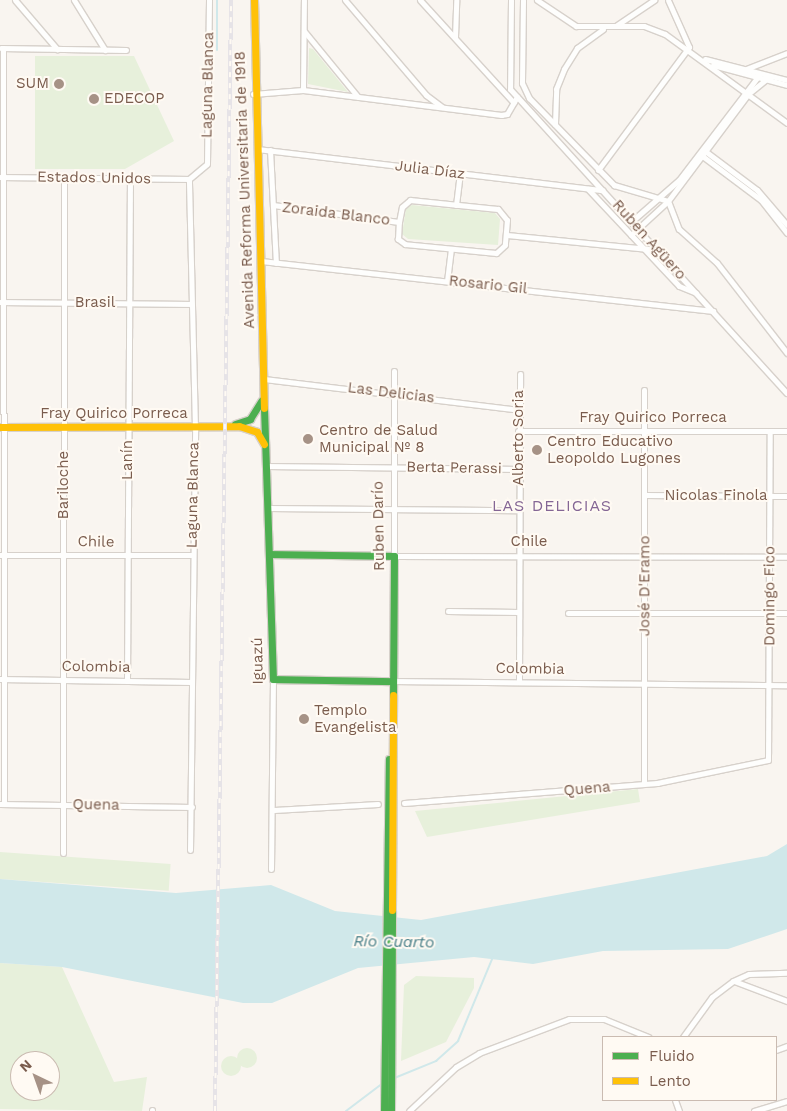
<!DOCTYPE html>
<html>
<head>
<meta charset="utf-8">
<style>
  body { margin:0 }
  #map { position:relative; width:787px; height:1111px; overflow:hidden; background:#f9f5f0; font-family:"Work Sans",sans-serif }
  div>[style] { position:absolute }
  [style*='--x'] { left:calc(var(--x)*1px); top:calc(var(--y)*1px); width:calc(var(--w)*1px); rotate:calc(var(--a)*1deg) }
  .green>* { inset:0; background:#e7f0db; transform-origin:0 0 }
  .round { border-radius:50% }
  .water>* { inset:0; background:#d0e8ea }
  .stream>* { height:2px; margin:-1px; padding:0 1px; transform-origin:1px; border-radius:1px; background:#d0e8ea }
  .roads { filter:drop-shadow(1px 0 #d7d1cb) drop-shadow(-1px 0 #d7d1cb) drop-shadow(0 1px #d7d1cb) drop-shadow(0 -1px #d7d1cb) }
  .street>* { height:5px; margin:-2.5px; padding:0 2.5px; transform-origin:2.5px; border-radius:2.5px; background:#fefefd }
  .fast>* { height:7px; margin:-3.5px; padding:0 3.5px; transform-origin:3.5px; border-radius:3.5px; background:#4caf50 }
  .slow>* { height:7px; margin:-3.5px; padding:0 3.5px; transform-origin:3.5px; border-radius:3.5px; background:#ffc107 }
  .rail>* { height:4px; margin-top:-2px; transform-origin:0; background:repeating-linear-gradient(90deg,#fffaf3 0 5.5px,#e6e3e7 0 11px); box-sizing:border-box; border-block:1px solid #e6e3e7 }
  .dots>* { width:14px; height:14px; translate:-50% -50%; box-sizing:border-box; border:2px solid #fffaf3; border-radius:50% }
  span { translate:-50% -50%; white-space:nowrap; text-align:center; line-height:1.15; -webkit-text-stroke:4px #fffaf3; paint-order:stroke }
  .poi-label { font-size:15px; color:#7a5c4d }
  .right { translate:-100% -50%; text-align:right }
  .left { translate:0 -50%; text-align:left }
  .street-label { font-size:15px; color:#7a5c4d }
  .neighbourhood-label { font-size:16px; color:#846695; letter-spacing:1px }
  .water-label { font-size:16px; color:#437c86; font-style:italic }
  .legend { position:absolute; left:602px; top:1036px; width:175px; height:65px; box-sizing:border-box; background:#fffaf3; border:1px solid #cabbb1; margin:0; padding:6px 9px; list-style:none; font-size:15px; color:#7a5c4d }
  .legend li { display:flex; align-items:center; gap:10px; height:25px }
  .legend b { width:25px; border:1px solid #cabbb1 }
  .north { position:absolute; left:10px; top:1051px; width:50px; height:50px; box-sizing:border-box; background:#fffaf3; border:1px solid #cabbb1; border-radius:50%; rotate:318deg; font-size:14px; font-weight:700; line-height:20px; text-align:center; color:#7a5c4d }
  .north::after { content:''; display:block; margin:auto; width:18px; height:22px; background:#a69286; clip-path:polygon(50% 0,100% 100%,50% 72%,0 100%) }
</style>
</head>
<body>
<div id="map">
  <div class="green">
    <i style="clip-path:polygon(309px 48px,313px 49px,348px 92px,308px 84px)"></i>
    <i style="clip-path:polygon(35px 56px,134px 56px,174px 141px,125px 169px,35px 169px)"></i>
    <i style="clip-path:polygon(412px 205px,495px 213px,500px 219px,498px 245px,408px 239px,402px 234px,406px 208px)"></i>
    <i style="clip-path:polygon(638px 789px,640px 802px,427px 837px,415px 811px)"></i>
    <i style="left:0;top:852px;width:171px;height:27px;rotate:4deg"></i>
    <i style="clip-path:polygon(evenodd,0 963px,62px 967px,114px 1082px,147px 1077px,142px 1111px,0 1109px,0 963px,20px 1061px,50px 1061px,50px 1091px,20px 1091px,20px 1061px)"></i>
    <i style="clip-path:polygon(416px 976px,474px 978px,474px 988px,446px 1042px,401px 1061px,404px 985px)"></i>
    <i class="round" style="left:237px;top:1048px;width:20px;height:20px"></i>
    <i class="round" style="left:221px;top:1056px;width:20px;height:20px"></i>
  </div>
  <div class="water">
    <i style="clip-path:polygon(787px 844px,787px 929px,728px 949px,603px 951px,533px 964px,474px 957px,358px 968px,272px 1003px,243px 1003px,62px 967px,0 963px,0 879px,176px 893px,271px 885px,335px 911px,421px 920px,767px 856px)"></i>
  </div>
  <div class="stream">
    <i style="--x:217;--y:50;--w:50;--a:-90"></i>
    <i style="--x:392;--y:1079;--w:48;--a:-22.2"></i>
    <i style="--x:436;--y:1061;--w:30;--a:-42"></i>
    <i style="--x:458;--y:1041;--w:91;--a:-67.4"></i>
    <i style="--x:346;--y:1111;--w:46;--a:-37.1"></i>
  </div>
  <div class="roads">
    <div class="street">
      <i style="--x:15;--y:0;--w:65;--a:49.4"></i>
      <i style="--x:74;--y:0;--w:59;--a:58.2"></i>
      <i style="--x:345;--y:0;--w:125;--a:49.5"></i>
      <i style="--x:426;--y:95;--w:20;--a:37"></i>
      <i style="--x:420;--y:0;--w:139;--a:47.6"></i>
      <i style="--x:511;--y:0;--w:89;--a:90.6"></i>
      <i style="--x:510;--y:89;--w:411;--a:47.7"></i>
      <i style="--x:523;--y:0;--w:83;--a:90.7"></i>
      <i style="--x:522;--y:83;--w:17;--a:65"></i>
      <i style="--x:529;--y:98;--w:122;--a:45.7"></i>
      <i style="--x:614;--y:185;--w:56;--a:16.5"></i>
      <i style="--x:668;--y:201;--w:30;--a:69"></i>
      <i style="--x:679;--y:229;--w:51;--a:41.8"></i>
      <i style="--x:717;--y:263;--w:114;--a:52.1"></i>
      <i style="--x:537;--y:0;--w:47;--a:33.7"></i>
      <i style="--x:576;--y:26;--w:68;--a:0"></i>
      <i style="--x:644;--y:26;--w:22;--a:21"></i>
      <i style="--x:665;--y:34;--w:151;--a:36.1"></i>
      <i style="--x:617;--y:25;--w:45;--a:-34"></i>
      <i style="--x:304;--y:31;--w:85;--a:50.7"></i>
      <i style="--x:455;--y:37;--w:37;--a:-88"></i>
      <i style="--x:1;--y:48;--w:125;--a:0.9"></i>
      <i style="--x:3;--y:48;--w:756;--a:89.92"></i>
      <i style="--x:705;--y:59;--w:85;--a:14.4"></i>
      <i style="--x:713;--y:65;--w:77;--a:15.1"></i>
      <i style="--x:746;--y:69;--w:44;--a:-21.3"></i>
      <i style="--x:303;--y:90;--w:90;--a:-89.4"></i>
      <i style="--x:253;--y:94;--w:50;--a:-4.6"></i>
      <i style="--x:303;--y:90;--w:200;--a:7.2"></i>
      <i style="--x:501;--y:115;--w:6;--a:-9"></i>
      <i style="--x:507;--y:114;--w:20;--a:-60"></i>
      <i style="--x:555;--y:124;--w:35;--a:-88"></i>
      <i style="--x:556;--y:89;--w:22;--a:-68"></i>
      <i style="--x:564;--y:69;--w:25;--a:-58"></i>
      <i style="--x:577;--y:48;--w:32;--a:-36"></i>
      <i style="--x:257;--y:149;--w:348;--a:6.8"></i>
      <i style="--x:270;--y:150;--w:113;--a:87"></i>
      <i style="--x:705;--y:151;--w:65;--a:36.9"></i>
      <i style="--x:757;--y:190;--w:46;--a:49.4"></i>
      <i style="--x:701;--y:155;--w:75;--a:36.9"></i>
      <i style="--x:761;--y:200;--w:42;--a:51.8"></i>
      <i style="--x:598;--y:170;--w:153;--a:-53.5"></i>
      <i style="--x:689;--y:47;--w:51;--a:-114.1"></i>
      <i style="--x:0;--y:177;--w:189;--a:0.6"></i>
      <i style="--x:588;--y:189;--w:133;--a:46.8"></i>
      <i style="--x:679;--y:286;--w:18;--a:22"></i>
      <i style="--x:410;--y:200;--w:88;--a:5.8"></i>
      <i style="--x:498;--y:209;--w:14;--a:51"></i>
      <i style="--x:507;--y:220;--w:25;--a:95"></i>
      <i style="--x:505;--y:245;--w:12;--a:138"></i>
      <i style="--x:496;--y:253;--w:91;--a:-174.4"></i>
      <i style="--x:405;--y:244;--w:9;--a:-144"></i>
      <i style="--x:398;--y:239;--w:17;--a:-87"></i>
      <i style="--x:399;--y:222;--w:15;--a:-79"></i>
      <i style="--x:402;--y:207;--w:11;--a:-41"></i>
      <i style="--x:273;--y:205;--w:127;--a:7.7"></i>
      <i style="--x:456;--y:205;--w:31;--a:-83"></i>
      <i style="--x:632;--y:221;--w:62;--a:-41.1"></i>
      <i style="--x:679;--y:180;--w:133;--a:-52.6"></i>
      <i style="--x:507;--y:235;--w:152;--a:5.7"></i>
      <i style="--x:631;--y:235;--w:50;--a:-42.6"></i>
      <i style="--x:668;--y:201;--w:134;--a:-53.2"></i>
      <i style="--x:748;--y:94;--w:28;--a:-39"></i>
      <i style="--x:261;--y:261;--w:455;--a:6.3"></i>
      <i style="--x:447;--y:281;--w:31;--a:-83"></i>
      <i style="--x:0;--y:302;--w:191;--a:0.6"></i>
      <i style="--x:394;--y:371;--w:185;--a:90"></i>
      <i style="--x:394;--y:556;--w:393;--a:0.1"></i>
      <i style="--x:264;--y:379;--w:257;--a:6.9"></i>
      <i style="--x:518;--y:431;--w:269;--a:0"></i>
      <i style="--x:269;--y:466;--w:250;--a:0.7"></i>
      <i style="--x:645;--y:495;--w:142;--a:0.4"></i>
      <i style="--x:269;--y:508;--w:250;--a:0.5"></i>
      <i style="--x:0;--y:555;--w:192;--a:0"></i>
      <i style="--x:448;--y:611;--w:70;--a:0.8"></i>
      <i style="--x:568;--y:613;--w:219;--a:0"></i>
      <i style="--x:0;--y:679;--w:191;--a:0.9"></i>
      <i style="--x:127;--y:681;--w:502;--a:-89.66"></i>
      <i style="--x:392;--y:681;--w:395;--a:0.6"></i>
      <i style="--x:519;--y:682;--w:308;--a:-89.8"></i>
      <i style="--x:644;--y:783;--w:393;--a:-90"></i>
      <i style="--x:404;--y:803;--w:254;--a:-4.5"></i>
      <i style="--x:657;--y:783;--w:113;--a:-11.7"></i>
      <i style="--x:768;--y:760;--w:329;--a:-89.7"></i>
      <i style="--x:0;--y:804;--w:192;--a:0.9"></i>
      <i style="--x:274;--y:810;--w:104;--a:-3.3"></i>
      <i style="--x:190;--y:850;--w:422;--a:-89.3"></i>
      <i style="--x:195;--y:428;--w:249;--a:-91.4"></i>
      <i style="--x:189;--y:179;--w:23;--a:-40"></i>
      <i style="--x:207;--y:164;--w:164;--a:-89.3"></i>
      <i style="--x:63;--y:853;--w:677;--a:-89.92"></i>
      <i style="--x:271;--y:869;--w:190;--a:-89.4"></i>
      <i style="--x:734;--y:981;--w:57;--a:20.7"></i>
      <i style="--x:683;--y:1037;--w:49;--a:-54.1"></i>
      <i style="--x:712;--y:997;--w:26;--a:-37"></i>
      <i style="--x:733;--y:981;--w:17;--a:-24"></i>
      <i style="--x:749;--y:974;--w:38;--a:-2"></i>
      <i style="--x:776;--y:1050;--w:12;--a:-20"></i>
      <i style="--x:675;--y:1100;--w:12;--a:70"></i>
      <i style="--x:152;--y:1110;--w:1;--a:90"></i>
      <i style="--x:409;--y:1111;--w:64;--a:-43.1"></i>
      <i style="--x:456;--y:1067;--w:27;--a:-31"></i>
      <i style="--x:479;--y:1053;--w:96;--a:-20.7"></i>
      <i style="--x:569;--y:1019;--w:35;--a:0"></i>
      <i style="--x:604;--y:1019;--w:48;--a:22.2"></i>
      <i style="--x:754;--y:1111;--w:34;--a:-17"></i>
    </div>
    <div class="fast">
      <i style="--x:264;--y:408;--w:271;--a:88.1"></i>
      <i style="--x:273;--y:679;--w:119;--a:1"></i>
      <i style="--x:235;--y:424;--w:16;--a:-18"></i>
      <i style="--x:250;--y:419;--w:22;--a:-58"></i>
      <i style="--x:270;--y:554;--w:124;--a:0.9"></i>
      <i style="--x:394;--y:556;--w:139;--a:90.4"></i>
      <i style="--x:384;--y:1111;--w:352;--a:-89.2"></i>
      <i style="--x:391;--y:1111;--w:201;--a:-89.7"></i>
    </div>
    <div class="slow">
      <i style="--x:254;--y:0;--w:408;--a:88.6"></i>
      <i style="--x:0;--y:427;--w:239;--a:-0.2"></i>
      <i style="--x:239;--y:426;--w:19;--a:18"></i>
      <i style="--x:257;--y:432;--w:14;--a:60"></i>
      <i style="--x:392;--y:910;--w:215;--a:-89.7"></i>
    </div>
  </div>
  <div class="rail">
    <i style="--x:215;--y:1111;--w:1111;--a:-89.17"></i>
  </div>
  <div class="dots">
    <i style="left:59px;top:84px;background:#a69286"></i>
    <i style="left:94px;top:99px;background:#a69286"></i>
    <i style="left:308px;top:439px;background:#a69286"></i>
    <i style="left:537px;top:450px;background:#a69286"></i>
    <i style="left:304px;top:719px;background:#a69286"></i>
  </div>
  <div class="poi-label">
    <span class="right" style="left:49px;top:84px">SUM</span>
    <span class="left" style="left:104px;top:99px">EDECOP</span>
    <span class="left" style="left:319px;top:439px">Centro de Salud<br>Municipal Nº 8</span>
    <span class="left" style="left:547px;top:450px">Centro Educativo<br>Leopoldo Lugones</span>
    <span class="left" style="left:314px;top:719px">Templo<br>Evangelista</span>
  </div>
  <div class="street-label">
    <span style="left:208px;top:85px;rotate:-89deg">Laguna Blanca</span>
    <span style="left:430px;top:170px;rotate:7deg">Julia Díaz</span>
    <span style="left:94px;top:178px;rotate:1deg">Estados Unidos</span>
    <span style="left:245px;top:190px;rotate:-92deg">Avenida Reforma Universitaria de 1918</span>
    <span style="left:336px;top:214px;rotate:7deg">Zoraida Blanco</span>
    <span style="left:649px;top:240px;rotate:48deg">Ruben Agüero</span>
    <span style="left:488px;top:285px;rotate:6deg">Rosario Gil</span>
    <span style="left:95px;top:303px">Brasil</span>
    <span style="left:391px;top:393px;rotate:7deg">Las Delicias</span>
    <span style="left:114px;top:414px">Fray Quirico Porreca</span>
    <span style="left:653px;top:418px">Fray Quirico Porreca</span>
    <span style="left:519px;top:438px;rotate:-90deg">Alberto Soria</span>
    <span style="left:128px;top:460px;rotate:-90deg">Lanín</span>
    <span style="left:454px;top:468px;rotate:1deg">Berta Perassi</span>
    <span style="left:64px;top:485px;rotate:-90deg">Bariloche</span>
    <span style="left:193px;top:495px;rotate:-89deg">Laguna Blanca</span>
    <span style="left:716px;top:496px">Nicolas Finola</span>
    <span style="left:379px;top:526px;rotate:-91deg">Ruben Darío</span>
    <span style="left:96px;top:542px;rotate:1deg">Chile</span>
    <span style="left:529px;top:542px">Chile</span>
    <span style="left:645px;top:586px;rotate:-90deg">José D'Eramo</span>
    <span style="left:770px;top:596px;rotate:-90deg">Domingo Fico</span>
    <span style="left:258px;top:661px;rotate:-91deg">Iguazú</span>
    <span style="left:96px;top:667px;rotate:1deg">Colombia</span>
    <span style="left:530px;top:669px;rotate:1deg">Colombia</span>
    <span style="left:587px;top:789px;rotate:-5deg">Quena</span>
    <span style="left:96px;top:805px;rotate:1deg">Quena</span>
  </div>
  <div class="neighbourhood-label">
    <span style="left:552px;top:506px">LAS DELICIAS</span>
  </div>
  <div class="water-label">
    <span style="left:394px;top:942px;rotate:1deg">Río Cuarto</span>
  </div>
  <ul class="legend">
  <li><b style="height:6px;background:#4caf50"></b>Fluido</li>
  <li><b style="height:6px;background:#ffc107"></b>Lento</li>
  </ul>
  <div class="north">N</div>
</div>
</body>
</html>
